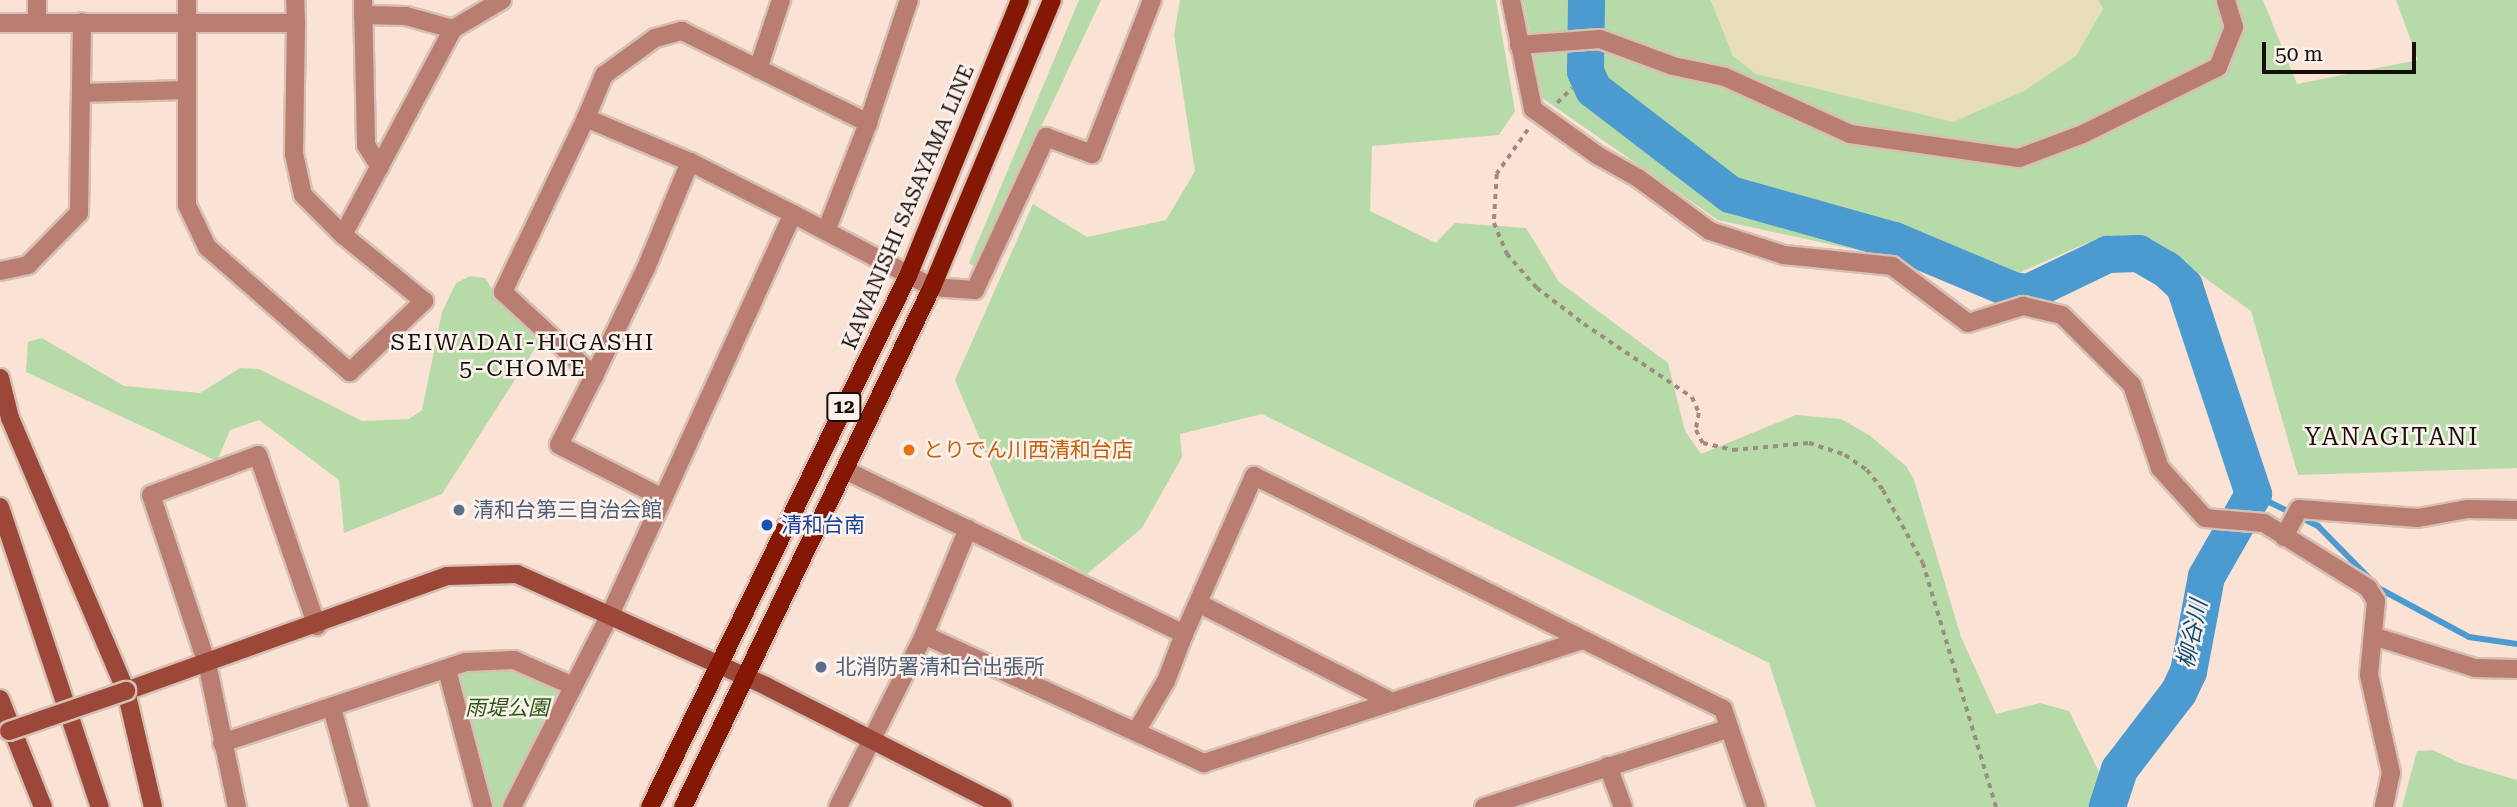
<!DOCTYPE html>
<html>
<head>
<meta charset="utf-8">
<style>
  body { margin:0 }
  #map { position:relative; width:2517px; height:807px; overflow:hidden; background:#fae2d4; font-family:"Roboto Serif","Noto Sans JP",serif }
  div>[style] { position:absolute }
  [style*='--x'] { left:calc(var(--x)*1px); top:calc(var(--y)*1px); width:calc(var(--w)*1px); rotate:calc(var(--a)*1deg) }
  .green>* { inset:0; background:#b6dba9 }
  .sand>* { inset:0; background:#e7deb9 }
  .stream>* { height:6px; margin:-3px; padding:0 3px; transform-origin:3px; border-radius:3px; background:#4b9ad0 }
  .river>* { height:37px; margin:-18.5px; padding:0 18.5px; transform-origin:18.5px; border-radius:18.5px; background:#4b9ad0 }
  .path>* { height:3.5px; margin-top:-1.75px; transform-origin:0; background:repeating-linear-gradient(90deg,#9d8c81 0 5px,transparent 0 10px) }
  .roads { filter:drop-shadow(2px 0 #d6c0b4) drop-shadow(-2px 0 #d6c0b4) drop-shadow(0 2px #d6c0b4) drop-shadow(0 -2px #d6c0b4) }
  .street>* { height:18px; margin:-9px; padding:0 9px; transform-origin:9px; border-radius:9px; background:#b97d71 }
  .secondary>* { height:18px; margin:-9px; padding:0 9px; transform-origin:9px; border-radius:9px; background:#9c4737 }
  .primary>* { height:18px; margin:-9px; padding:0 9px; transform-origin:9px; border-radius:9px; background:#841804 }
  .bridges { filter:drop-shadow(2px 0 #d6c0b4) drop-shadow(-2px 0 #d6c0b4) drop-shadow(0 2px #d6c0b4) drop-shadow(0 -2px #d6c0b4) }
  .secondary-bridge>* { height:18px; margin:-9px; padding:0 9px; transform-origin:9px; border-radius:9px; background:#9c4737 }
  .dots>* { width:19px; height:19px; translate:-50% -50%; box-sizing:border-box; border:4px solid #fcf2ed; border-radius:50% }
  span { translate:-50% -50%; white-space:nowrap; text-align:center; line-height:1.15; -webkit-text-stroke:5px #fcf2ed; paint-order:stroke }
  .shield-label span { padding:2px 5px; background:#fcf2ed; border:2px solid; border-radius:5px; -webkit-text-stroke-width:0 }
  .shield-label { font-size:19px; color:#160e09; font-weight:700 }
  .street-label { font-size:21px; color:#160e09 }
  .food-label { font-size:21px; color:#c56008 }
  .left { translate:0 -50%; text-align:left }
  .service-label { font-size:21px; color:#4e5e75 }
  .transit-label { font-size:21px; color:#164399 }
  .park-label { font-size:21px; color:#275810; font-style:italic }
  .neighbourhood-label { font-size:23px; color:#160e09; letter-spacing:2px }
  .water-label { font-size:23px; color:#104d72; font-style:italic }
  .quarter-label { font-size:24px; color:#160e09; letter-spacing:2px }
  .scale { position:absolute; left:2262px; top:42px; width:154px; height:32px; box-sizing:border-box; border:4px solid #160e09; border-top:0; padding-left:9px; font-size:21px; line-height:24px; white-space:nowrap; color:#160e09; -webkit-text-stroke:5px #fcf2ed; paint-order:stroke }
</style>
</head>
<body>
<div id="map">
  <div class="green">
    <i style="clip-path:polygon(1079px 0,1101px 0,975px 267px,969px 263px)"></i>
    <i style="clip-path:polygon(1180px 0,1496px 0,1515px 111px,1499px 135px,1372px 146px,1370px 211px,1436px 243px,1455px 223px,1526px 228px,1559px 282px,1668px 363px,1685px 431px,1701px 454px,1796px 415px,1841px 419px,1869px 435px,1906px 466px,1914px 480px,1961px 637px,1996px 714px,2040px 703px,2069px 711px,2100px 774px,2103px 794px,2098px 807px,1816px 807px,1769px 663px,1262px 414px,1180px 434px,1182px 457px,1142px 528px,1087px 574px,1022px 539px,955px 380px,1033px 204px,1087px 237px,1166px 220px,1195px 171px,1174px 35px)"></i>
    <i style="clip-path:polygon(1523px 0,1711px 0,1733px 56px,2103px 9px,2098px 0,2263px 0,2297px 84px,2418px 60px,2396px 0,2517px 0,2517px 468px,2298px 475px,2251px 311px,2162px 247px,2087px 243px,1982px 289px,1866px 252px,1718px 220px,1542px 98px)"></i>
    <i style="clip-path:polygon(470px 276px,485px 278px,505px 308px,539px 342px,442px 494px,344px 533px,339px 480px,259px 420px,230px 430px,217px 461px,26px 372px,28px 342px,42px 338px,124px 386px,200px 393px,240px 368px,259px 369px,362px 421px,409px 419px,422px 410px,442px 312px,456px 283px)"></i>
    <i style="clip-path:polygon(514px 660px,571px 685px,512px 807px,484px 807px,447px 670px)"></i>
    <i style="clip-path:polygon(2433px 750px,2460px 763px,2517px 780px,2517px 807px,2402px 807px,2417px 751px)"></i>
  </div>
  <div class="sand">
    <i style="clip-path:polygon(1711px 0,2098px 0,2103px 9px,2076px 56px,2024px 91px,1953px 122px,1756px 74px,1733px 56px)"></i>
  </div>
  <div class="stream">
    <i style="--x:2253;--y:494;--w:72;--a:26.2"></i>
    <i style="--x:2318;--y:526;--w:88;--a:45.5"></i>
    <i style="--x:2380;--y:589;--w:101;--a:28.3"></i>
    <i style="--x:2469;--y:637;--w:49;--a:8.3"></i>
  </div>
  <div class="river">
    <i style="--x:1586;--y:0;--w:71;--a:90.8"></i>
    <i style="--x:1585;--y:71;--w:20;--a:66"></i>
    <i style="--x:1593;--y:89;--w:173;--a:37.5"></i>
    <i style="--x:1730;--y:194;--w:170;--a:15.7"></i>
    <i style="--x:1894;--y:240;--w:129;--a:22.8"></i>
    <i style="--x:2013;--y:290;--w:15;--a:8"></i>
    <i style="--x:2028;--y:292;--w:88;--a:-25.7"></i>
    <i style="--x:2107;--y:254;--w:31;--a:-2"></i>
    <i style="--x:2138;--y:253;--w:32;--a:30"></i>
    <i style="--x:2166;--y:269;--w:25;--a:43"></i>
    <i style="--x:2184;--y:286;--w:219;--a:71.6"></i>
    <i style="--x:2253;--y:494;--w:95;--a:119.8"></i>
    <i style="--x:2206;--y:576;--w:97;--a:100.7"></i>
    <i style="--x:2188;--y:671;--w:23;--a:115"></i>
    <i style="--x:2178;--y:692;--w:97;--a:127.5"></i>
    <i style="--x:2119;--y:769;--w:40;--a:108"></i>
  </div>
  <div class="path">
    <i style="--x:1557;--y:103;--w:21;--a:-45"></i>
    <i style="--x:1528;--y:130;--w:54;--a:125.2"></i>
    <i style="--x:1497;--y:174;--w:49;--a:93.5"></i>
    <i style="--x:1494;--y:223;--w:34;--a:67"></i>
    <i style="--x:1507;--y:254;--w:45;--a:48.6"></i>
    <i style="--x:1537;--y:288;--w:59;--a:37.5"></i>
    <i style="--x:1584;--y:324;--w:130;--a:34.1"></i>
    <i style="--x:1692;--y:397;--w:17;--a:66"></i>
    <i style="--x:1699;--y:413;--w:17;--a:100"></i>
    <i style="--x:1696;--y:430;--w:15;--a:62"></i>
    <i style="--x:1703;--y:443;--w:31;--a:13"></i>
    <i style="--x:1733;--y:450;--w:76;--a:-5.3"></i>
    <i style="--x:1809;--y:443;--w:38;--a:18"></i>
    <i style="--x:1845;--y:455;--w:27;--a:34"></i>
    <i style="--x:1867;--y:470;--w:26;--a:51"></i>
    <i style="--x:1883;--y:490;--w:83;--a:61.3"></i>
    <i style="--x:1923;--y:563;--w:255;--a:73.3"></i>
  </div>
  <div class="roads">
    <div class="street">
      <i style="--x:37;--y:0;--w:21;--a:90"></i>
      <i style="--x:187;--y:0;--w:205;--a:90"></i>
      <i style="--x:187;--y:205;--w:47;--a:64.5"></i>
      <i style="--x:207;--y:247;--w:190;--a:41.2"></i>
      <i style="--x:350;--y:372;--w:103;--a:-43.8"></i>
      <i style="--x:424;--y:301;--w:104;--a:-140.8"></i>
      <i style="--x:343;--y:235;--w:234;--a:-61.9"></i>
      <i style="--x:453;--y:29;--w:57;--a:-30.6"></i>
      <i style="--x:363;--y:0;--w:145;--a:88.8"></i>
      <i style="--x:366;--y:145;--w:26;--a:58"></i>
      <i style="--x:1511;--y:0;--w:111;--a:78.6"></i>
      <i style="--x:1533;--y:109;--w:79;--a:35.7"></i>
      <i style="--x:1597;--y:155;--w:47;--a:29.3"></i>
      <i style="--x:1638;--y:178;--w:89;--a:36.4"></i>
      <i style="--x:1710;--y:231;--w:78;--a:18"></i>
      <i style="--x:1784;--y:255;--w:109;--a:5.8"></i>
      <i style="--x:1892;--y:266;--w:95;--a:36.9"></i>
      <i style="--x:1968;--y:323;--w:58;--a:-17.2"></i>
      <i style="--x:2023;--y:306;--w:40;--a:13"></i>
      <i style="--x:2062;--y:315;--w:99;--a:45"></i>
      <i style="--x:2132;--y:385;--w:88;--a:71.4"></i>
      <i style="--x:2160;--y:468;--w:67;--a:48"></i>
      <i style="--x:2205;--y:518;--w:59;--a:4.8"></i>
      <i style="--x:2264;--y:523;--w:123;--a:32"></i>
      <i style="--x:2368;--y:588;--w:15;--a:58"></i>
      <i style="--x:2376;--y:601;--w:74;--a:95.4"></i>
      <i style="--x:2369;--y:675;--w:100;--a:77.3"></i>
      <i style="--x:2391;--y:773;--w:35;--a:102"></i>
      <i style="--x:363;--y:15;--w:43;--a:1.3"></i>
      <i style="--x:406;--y:16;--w:49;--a:15.5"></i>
      <i style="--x:0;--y:23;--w:296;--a:0"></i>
      <i style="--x:296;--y:23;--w:23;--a:-92"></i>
      <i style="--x:296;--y:23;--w:131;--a:90.9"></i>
      <i style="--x:294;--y:154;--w:42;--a:77.6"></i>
      <i style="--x:303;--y:195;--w:57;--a:45"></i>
      <i style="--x:1519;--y:45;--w:81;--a:-4.2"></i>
      <i style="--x:1600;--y:39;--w:78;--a:20.3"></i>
      <i style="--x:1673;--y:66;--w:53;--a:11.9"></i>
      <i style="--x:1725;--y:77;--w:137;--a:24.5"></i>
      <i style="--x:1850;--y:134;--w:171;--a:8.1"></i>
      <i style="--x:2019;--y:158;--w:68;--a:-20.6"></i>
      <i style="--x:2083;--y:134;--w:151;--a:-26.4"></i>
      <i style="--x:2218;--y:67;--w:43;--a:-68.2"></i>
      <i style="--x:2234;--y:27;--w:28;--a:-107"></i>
      <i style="--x:758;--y:69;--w:73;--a:-71.6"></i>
      <i style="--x:81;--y:93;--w:106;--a:-1.6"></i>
      <i style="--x:586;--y:118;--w:47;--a:-67.3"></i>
      <i style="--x:604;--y:75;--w:63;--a:-36"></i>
      <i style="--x:655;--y:38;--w:28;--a:-15"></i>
      <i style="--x:682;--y:31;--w:208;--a:26.3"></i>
      <i style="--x:868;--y:123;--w:130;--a:-71.6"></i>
      <i style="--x:793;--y:214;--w:157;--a:27.7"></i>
      <i style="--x:932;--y:287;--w:43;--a:4"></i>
      <i style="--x:975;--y:290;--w:169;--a:-65.1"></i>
      <i style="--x:1046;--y:137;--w:49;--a:20.3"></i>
      <i style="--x:1092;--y:154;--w:165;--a:-68.7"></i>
      <i style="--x:826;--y:231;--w:116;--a:-68.7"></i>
      <i style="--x:0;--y:271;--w:29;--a:-12"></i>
      <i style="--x:28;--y:265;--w:73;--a:-45.6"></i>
      <i style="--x:79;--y:213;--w:191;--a:-89.1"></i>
      <i style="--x:594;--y:376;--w:120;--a:-64.3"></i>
      <i style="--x:646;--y:268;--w:115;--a:-67.5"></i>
      <i style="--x:845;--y:470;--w:377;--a:25.8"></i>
      <i style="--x:1184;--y:634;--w:173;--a:-66.1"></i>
      <i style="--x:1254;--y:476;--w:524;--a:26.42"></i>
      <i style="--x:1723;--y:709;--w:103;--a:71.4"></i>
      <i style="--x:2284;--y:537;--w:32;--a:-62"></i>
      <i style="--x:2299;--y:509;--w:119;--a:4.3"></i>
      <i style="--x:2418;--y:518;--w:51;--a:-10.2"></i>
      <i style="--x:2468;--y:509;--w:49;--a:1.2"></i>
      <i style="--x:1198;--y:603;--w:218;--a:27"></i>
      <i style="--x:924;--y:635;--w:308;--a:24.6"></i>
      <i style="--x:1204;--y:763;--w:398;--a:-18"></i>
      <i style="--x:2373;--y:636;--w:107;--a:17.4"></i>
      <i style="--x:2475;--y:668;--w:42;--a:1.4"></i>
      <i style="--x:447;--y:670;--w:142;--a:75.3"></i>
      <i style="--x:332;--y:708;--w:103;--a:74.7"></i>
      <i style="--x:1137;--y:730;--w:57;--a:-59.4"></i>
      <i style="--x:1166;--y:681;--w:50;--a:-69"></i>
      <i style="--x:222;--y:743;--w:257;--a:-18.4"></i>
      <i style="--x:466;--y:662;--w:48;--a:-2.4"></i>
      <i style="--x:514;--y:660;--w:62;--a:23.7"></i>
      <i style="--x:1608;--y:766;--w:44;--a:69.9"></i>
      <i style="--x:237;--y:807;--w:146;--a:-101.8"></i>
      <i style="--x:207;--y:664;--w:178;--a:-108.3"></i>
      <i style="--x:151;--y:495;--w:114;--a:-20.5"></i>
      <i style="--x:258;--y:455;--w:181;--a:71"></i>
      <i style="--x:512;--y:807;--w:216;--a:-63"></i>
      <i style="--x:610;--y:615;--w:441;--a:-65.5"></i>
      <i style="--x:793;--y:214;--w:115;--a:-153.2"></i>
      <i style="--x:690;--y:162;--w:113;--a:-157.1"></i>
      <i style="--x:586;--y:118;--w:193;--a:115.5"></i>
      <i style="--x:503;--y:292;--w:124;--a:42.7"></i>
      <i style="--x:594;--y:376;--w:77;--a:116.9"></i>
      <i style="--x:559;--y:445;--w:117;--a:27"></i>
      <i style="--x:838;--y:807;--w:192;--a:-63.4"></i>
      <i style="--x:924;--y:635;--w:115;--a:-67.5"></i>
      <i style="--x:1484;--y:807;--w:258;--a:-17.8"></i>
    </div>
    <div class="secondary">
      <i style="--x:0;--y:378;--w:41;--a:76"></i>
      <i style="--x:10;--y:418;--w:297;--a:67"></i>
      <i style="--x:126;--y:691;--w:119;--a:76.9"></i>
      <i style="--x:0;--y:507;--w:316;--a:71.6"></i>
      <i style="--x:126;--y:691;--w:341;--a:-19.7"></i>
      <i style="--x:447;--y:576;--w:70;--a:-1.6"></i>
      <i style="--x:517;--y:574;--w:273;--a:24.2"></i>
      <i style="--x:766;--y:686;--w:266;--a:27"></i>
      <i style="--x:0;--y:699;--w:116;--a:68.3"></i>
    </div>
    <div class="primary">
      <i style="--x:650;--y:807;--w:590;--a:-64.09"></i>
      <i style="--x:908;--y:276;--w:298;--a:-67.9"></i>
      <i style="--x:683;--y:807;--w:577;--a:-64.41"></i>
      <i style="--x:932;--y:287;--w:311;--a:-67.3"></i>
    </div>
  </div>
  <div class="bridges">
    <div class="secondary-bridge">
      <i style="--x:9;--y:731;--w:124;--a:-18.9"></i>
    </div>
  </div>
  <div class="dots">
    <i style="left:909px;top:450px;background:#e8710a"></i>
    <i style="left:459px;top:510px;background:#5c6f8a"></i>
    <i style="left:767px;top:525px;background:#1a4fb4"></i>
    <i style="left:821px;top:667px;background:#5c6f8a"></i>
  </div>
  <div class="shield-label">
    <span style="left:844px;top:407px">12</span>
  </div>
  <div class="street-label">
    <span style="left:908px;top:207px;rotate:-67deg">KAWANISHI SASAYAMA LINE</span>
  </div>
  <div class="food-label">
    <span class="left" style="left:923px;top:450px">とりでん川西清和台店</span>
  </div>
  <div class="service-label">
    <span class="left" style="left:473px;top:510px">清和台第三自治会館</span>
    <span class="left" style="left:835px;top:667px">北消防署清和台出張所</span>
  </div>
  <div class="transit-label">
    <span class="left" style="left:781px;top:525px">清和台南</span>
  </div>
  <div class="park-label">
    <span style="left:507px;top:708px">雨堤公園</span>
  </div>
  <div class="neighbourhood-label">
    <span style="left:523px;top:356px">SEIWADAI-HIGASHI<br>5-CHOME</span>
  </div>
  <div class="water-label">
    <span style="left:2193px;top:634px;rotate:-78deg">柳谷川</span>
  </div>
  <div class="quarter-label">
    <span style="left:2392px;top:438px">YANAGITANI</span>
  </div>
  <div class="scale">50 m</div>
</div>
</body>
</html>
